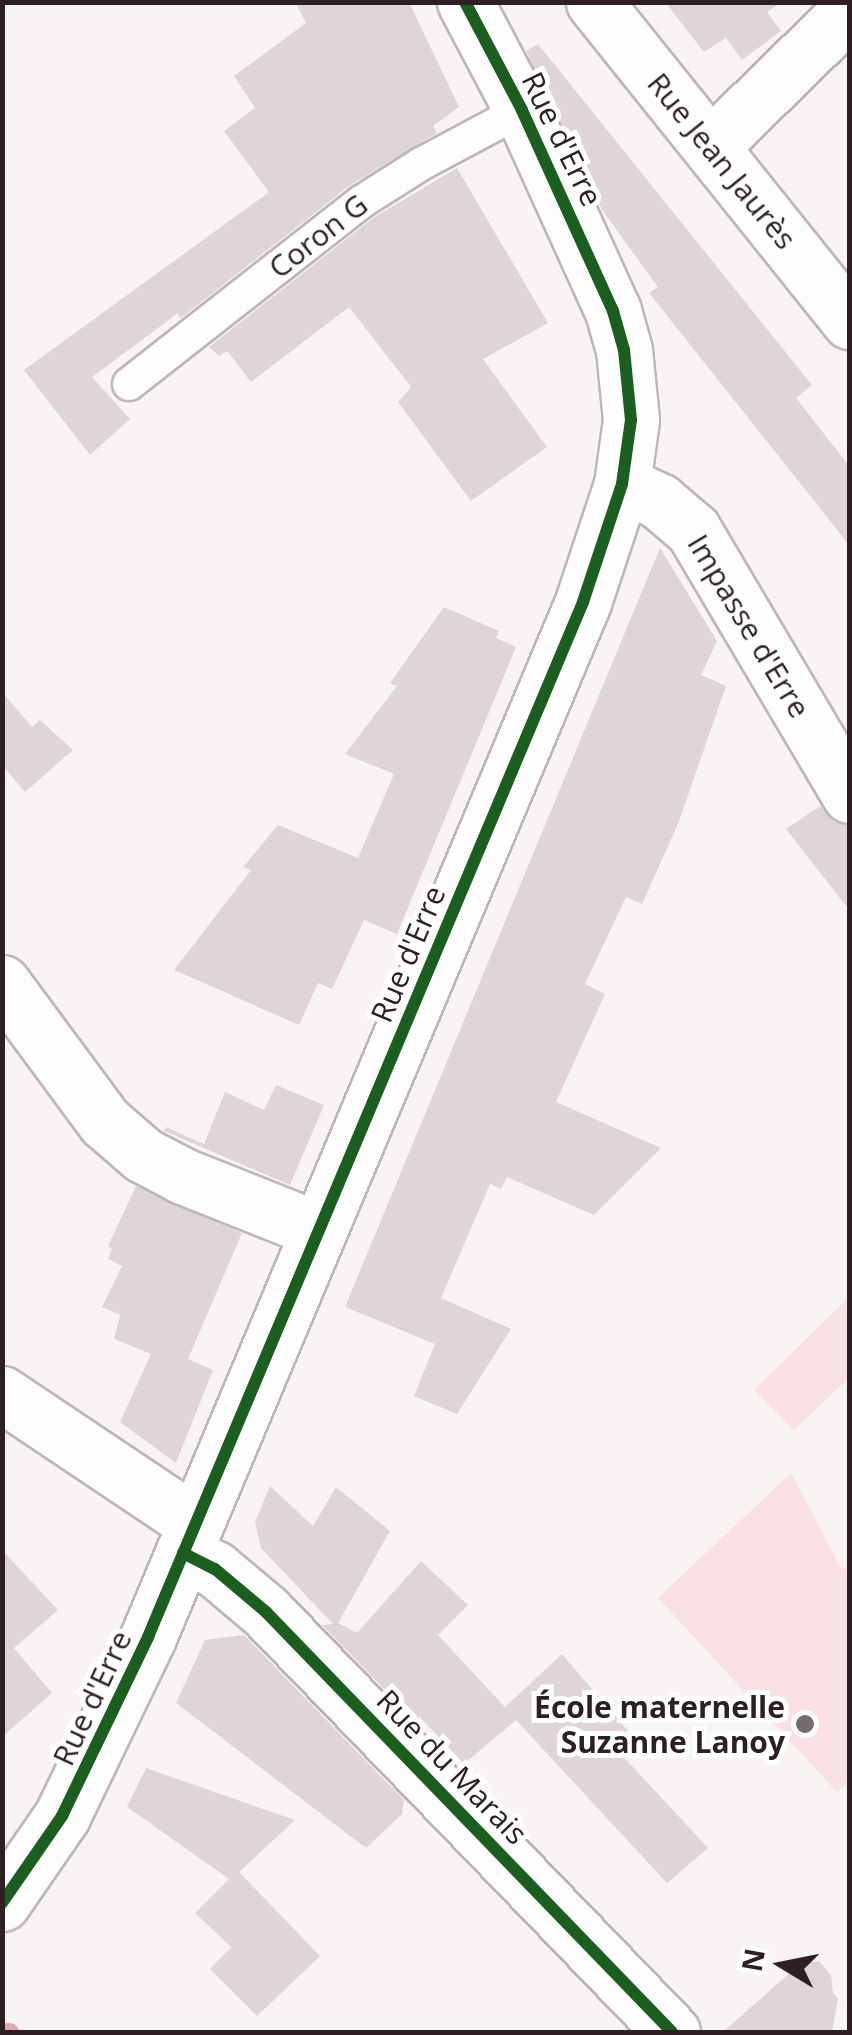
<!DOCTYPE html>
<html>
<head>
<meta charset="utf-8">
<style>
  body { margin:0 }
  #map { position:relative; width:852px; height:2035px; overflow:hidden; background:#f9f4f4; font-family:"Open Sans",sans-serif }
  div>[style] { position:absolute }
  [style*='--x'] { left:calc(var(--x)*1px); top:calc(var(--y)*1px); width:calc(var(--w)*1px); rotate:calc(var(--a)*1deg) }
  .green>* { inset:0; background:#f9e0e2 }
  .stream>* { height:18px; margin:-9px; padding:0 9px; transform-origin:9px; border-radius:9px; background:#dcaab0 }
  .building>* { inset:0; background:#dfd5d6 }
  .roads { filter:drop-shadow(2px 0 #bfb5b6) drop-shadow(-2px 0 #bfb5b6) drop-shadow(0 2px #bfb5b6) drop-shadow(0 -2px #bfb5b6) }
  .service>* { height:32px; margin:-16px; padding:0 16px; transform-origin:16px; border-radius:16px; background:#fefdfd }
  .minor>* { height:55px; margin:-27.5px; padding:0 27.5px; transform-origin:27.5px; border-radius:27.5px; background:#fefdfd }
  .tertiary>* { height:55px; margin:-27.5px; padding:0 27.5px; transform-origin:27.5px; border-radius:27.5px; background:#fefdfd }
  .primary>* { height:55px; margin:-27.5px; padding:0 27.5px; transform-origin:27.5px; border-radius:27.5px; background:#fefdfd }
  .cycleway>* { height:12px; margin:-6px; padding:0 6px; transform-origin:6px; border-radius:6px; background:#1b5e20 }
  .dots>* { width:28px; height:28px; translate:-50% -50%; box-sizing:border-box; border:5px solid #fff; border-radius:50% }
  span { translate:-50% -50%; white-space:nowrap; text-align:center; line-height:1.15; -webkit-text-stroke:10px #fff; paint-order:stroke }
  .street-label { font-size:30px; color:#2e2022 }
  .poi-label { font-size:30px; color:#2e2022; font-weight:700 }
  .right { translate:-100% -50%; text-align:right }
  .frame { position:absolute; inset:0; border:5px solid #2e2022; pointer-events:none }
  .north { position:absolute; left:732px; top:1915px; width:100px; height:100px; -webkit-text-stroke:8px #fff; paint-order:stroke; rotate:280deg; font-size:28px; font-weight:700; line-height:40px; text-align:center; color:#2e2022 }
  .north::after { content:''; display:block; margin:auto; width:35px; height:45px; background:#2e2022; clip-path:polygon(50% 0,100% 100%,50% 72%,0 100%) }
</style>
</head>
<body>
<div id="map">
  <div class="green">
    <i style="clip-path:polygon(849px 1297px,849px 1378px,794px 1430px,754px 1390px)"></i>
    <i style="clip-path:polygon(791px 1473px,841px 1568px,849px 1569px,849px 1781px,837px 1792px,658px 1598px)"></i>
  </div>
  <div class="stream">
    <i style="--x:7;--y:2032;--w:3;--a:0"></i>
  </div>
  <div class="building">
    <i style="clip-path:polygon(295px 2px,409px 2px,459px 107px,433px 126px,437px 133px,349px 186px,181px 318px,177px 314px,92px 377px,130px 419px,90px 455px,24px 370px,269px 192px,224px 131px,255px 108px,234px 76px,306px 23px)"></i>
    <i style="clip-path:polygon(665px 2px,782px 2px,767px 12px,781px 31px,742px 60px,726px 38px,704px 52px)"></i>
    <i style="clip-path:polygon(538px 44px,812px 385px,796px 398px,850px 467px,850px 546px,649px 293px,658px 287px,602px 210px,526px 51px)"></i>
    <i style="clip-path:polygon(457px 168px,548px 323px,483px 359px,547px 447px,471px 501px,398px 402px,411px 387px,349px 307px,251px 382px,227px 351px,219px 356px,209px 347px,373px 218px)"></i>
    <i style="clip-path:polygon(660px 548px,717px 641px,701px 675px,726px 686px,678px 824px,642px 904px,626px 897px,585px 984px,605px 994px,556px 1102px,661px 1148px,594px 1215px,507px 1177px,501px 1189px,490px 1184px,441px 1298px,511px 1329px,457px 1414px,414px 1396px,435px 1344px,345px 1307px)"></i>
    <i style="clip-path:polygon(444px 607px,499px 631px,496px 638px,516px 647px,397px 934px,364px 920px,332px 989px,318px 983px,299px 1025px,174px 970px,251px 870px,243px 867px,278px 825px,358px 858px,394px 774px,345px 754px,397px 686px,390px 683px)"></i>
    <i style="clip-path:polygon(2px 692px,32px 727px,40px 720px,73px 750px,25px 792px,2px 765px)"></i>
    <i style="clip-path:polygon(820px 806px,834px 822px,850px 826px,850px 911px,786px 829px)"></i>
    <i style="clip-path:polygon(276px 1085px,324px 1105px,290px 1185px,164px 1131px,166px 1127px,204px 1144px,225px 1092px,264px 1110px)"></i>
    <i style="clip-path:polygon(136px 1186px,242px 1233px,188px 1359px,213px 1370px,176px 1463px,120px 1422px,151px 1354px,114px 1339px,120px 1315px,102px 1307px,122px 1266px,108px 1259px,112px 1249px,108px 1246px)"></i>
    <i style="clip-path:polygon(270px 1486px,313px 1526px,336px 1487px,390px 1531px,338px 1623px,357px 1633px,421px 1561px,468px 1605px,438px 1635px,505px 1707px,562px 1654px,634px 1738px,619px 1752px,708px 1848px,667px 1883px,516px 1720px,464px 1764px,419px 1716px,418px 1724px,322px 1625px,333px 1624px,261px 1548px,255px 1522px)"></i>
    <i style="clip-path:polygon(2px 1550px,58px 1610px,14px 1648px,52px 1693px,2px 1737px)"></i>
    <i style="clip-path:polygon(244px 1635px,404px 1800px,402px 1814px,366px 1848px,176px 1703px,205px 1640px)"></i>
    <i style="clip-path:polygon(146px 1768px,295px 1820px,239px 1872px,320px 1956px,257px 2016px,210px 1969px,231px 1947px,195px 1913px,229px 1879px,127px 1807px)"></i>
    <i style="clip-path:polygon(819px 1961px,831px 1975px,833px 1993px,838px 1998px,832px 2032px,723px 2032px,801px 1963px)"></i>
  </div>
  <div class="roads">
    <div class="service">
      <i style="--x:129;--y:384;--w:295;--a:-38.1"></i>
      <i style="--x:361;--y:202;--w:71;--a:-32.3"></i>
      <i style="--x:421;--y:164;--w:115;--a:-28.1"></i>
    </div>
    <div class="minor">
      <i style="--x:711;--y:146;--w:194;--a:-44.4"></i>
      <i style="--x:622;--y:484;--w:41;--a:24.7"></i>
      <i style="--x:659;--y:501;--w:45;--a:40.5"></i>
      <i style="--x:693;--y:530;--w:308;--a:59.4"></i>
      <i style="--x:2;--y:983;--w:173;--a:53.5"></i>
      <i style="--x:105;--y:1122;--w:50;--a:41"></i>
      <i style="--x:143;--y:1155;--w:45;--a:27.7"></i>
      <i style="--x:183;--y:1176;--w:146;--a:21.7"></i>
      <i style="--x:2;--y:1394;--w:232;--a:33.8"></i>
      <i style="--x:183;--y:1553;--w:36;--a:27"></i>
      <i style="--x:215;--y:1569;--w:67;--a:40.1"></i>
      <i style="--x:266;--y:1612;--w:584;--a:45.97"></i>
    </div>
    <div class="tertiary">
      <i style="--x:2;--y:1903;--w:106;--a:-55.4"></i>
      <i style="--x:62;--y:1816;--w:199;--a:-64.3"></i>
      <i style="--x:148;--y:1637;--w:1123;--a:-67.2"></i>
      <i style="--x:583;--y:602;--w:124;--a:-71.7"></i>
      <i style="--x:622;--y:484;--w:65;--a:-82"></i>
      <i style="--x:631;--y:420;--w:70;--a:-95.7"></i>
      <i style="--x:624;--y:350;--w:41;--a:-105.8"></i>
      <i style="--x:613;--y:311;--w:221;--a:-114.4"></i>
      <i style="--x:522;--y:110;--w:122;--a:-117.8"></i>
    </div>
    <div class="primary">
      <i style="--x:594;--y:2;--w:409;--a:51.3"></i>
    </div>
  </div>
  <div class="cycleway">
    <i style="--x:183;--y:1553;--w:36;--a:27"></i>
    <i style="--x:215;--y:1569;--w:67;--a:40.1"></i>
    <i style="--x:266;--y:1612;--w:584;--a:45.97"></i>
    <i style="--x:2;--y:1903;--w:106;--a:-55.4"></i>
    <i style="--x:62;--y:1816;--w:199;--a:-64.3"></i>
    <i style="--x:148;--y:1637;--w:1123;--a:-67.2"></i>
    <i style="--x:583;--y:602;--w:124;--a:-71.7"></i>
    <i style="--x:622;--y:484;--w:65;--a:-82"></i>
    <i style="--x:631;--y:420;--w:70;--a:-95.7"></i>
    <i style="--x:624;--y:350;--w:41;--a:-105.8"></i>
    <i style="--x:613;--y:311;--w:221;--a:-114.4"></i>
    <i style="--x:522;--y:110;--w:122;--a:-117.8"></i>
  </div>
  <div class="dots">
    <i style="left:805px;top:1724px;background:#756a6c"></i>
  </div>
  <div class="street-label">
    <span style="left:562px;top:139px;rotate:64deg">Rue d'Erre</span>
    <span style="left:722px;top:161px;rotate:51deg">Rue Jean Jaurès</span>
    <span style="left:318px;top:236px;rotate:-38deg">Coron G</span>
    <span style="left:749px;top:626px;rotate:59deg">Impasse d'Erre</span>
    <span style="left:408px;top:954px;rotate:-67deg">Rue d'Erre</span>
    <span style="left:92px;top:1698px;rotate:-65deg">Rue d'Erre</span>
    <span style="left:452px;top:1767px;rotate:46deg">Rue du Marais</span>
  </div>
  <div class="poi-label">
    <span class="right" style="left:785px;top:1724px">École maternelle<br>Suzanne Lanoy</span>
  </div>
  <div class="frame"></div>
  <div class="north">N</div>
</div>
</body>
</html>
